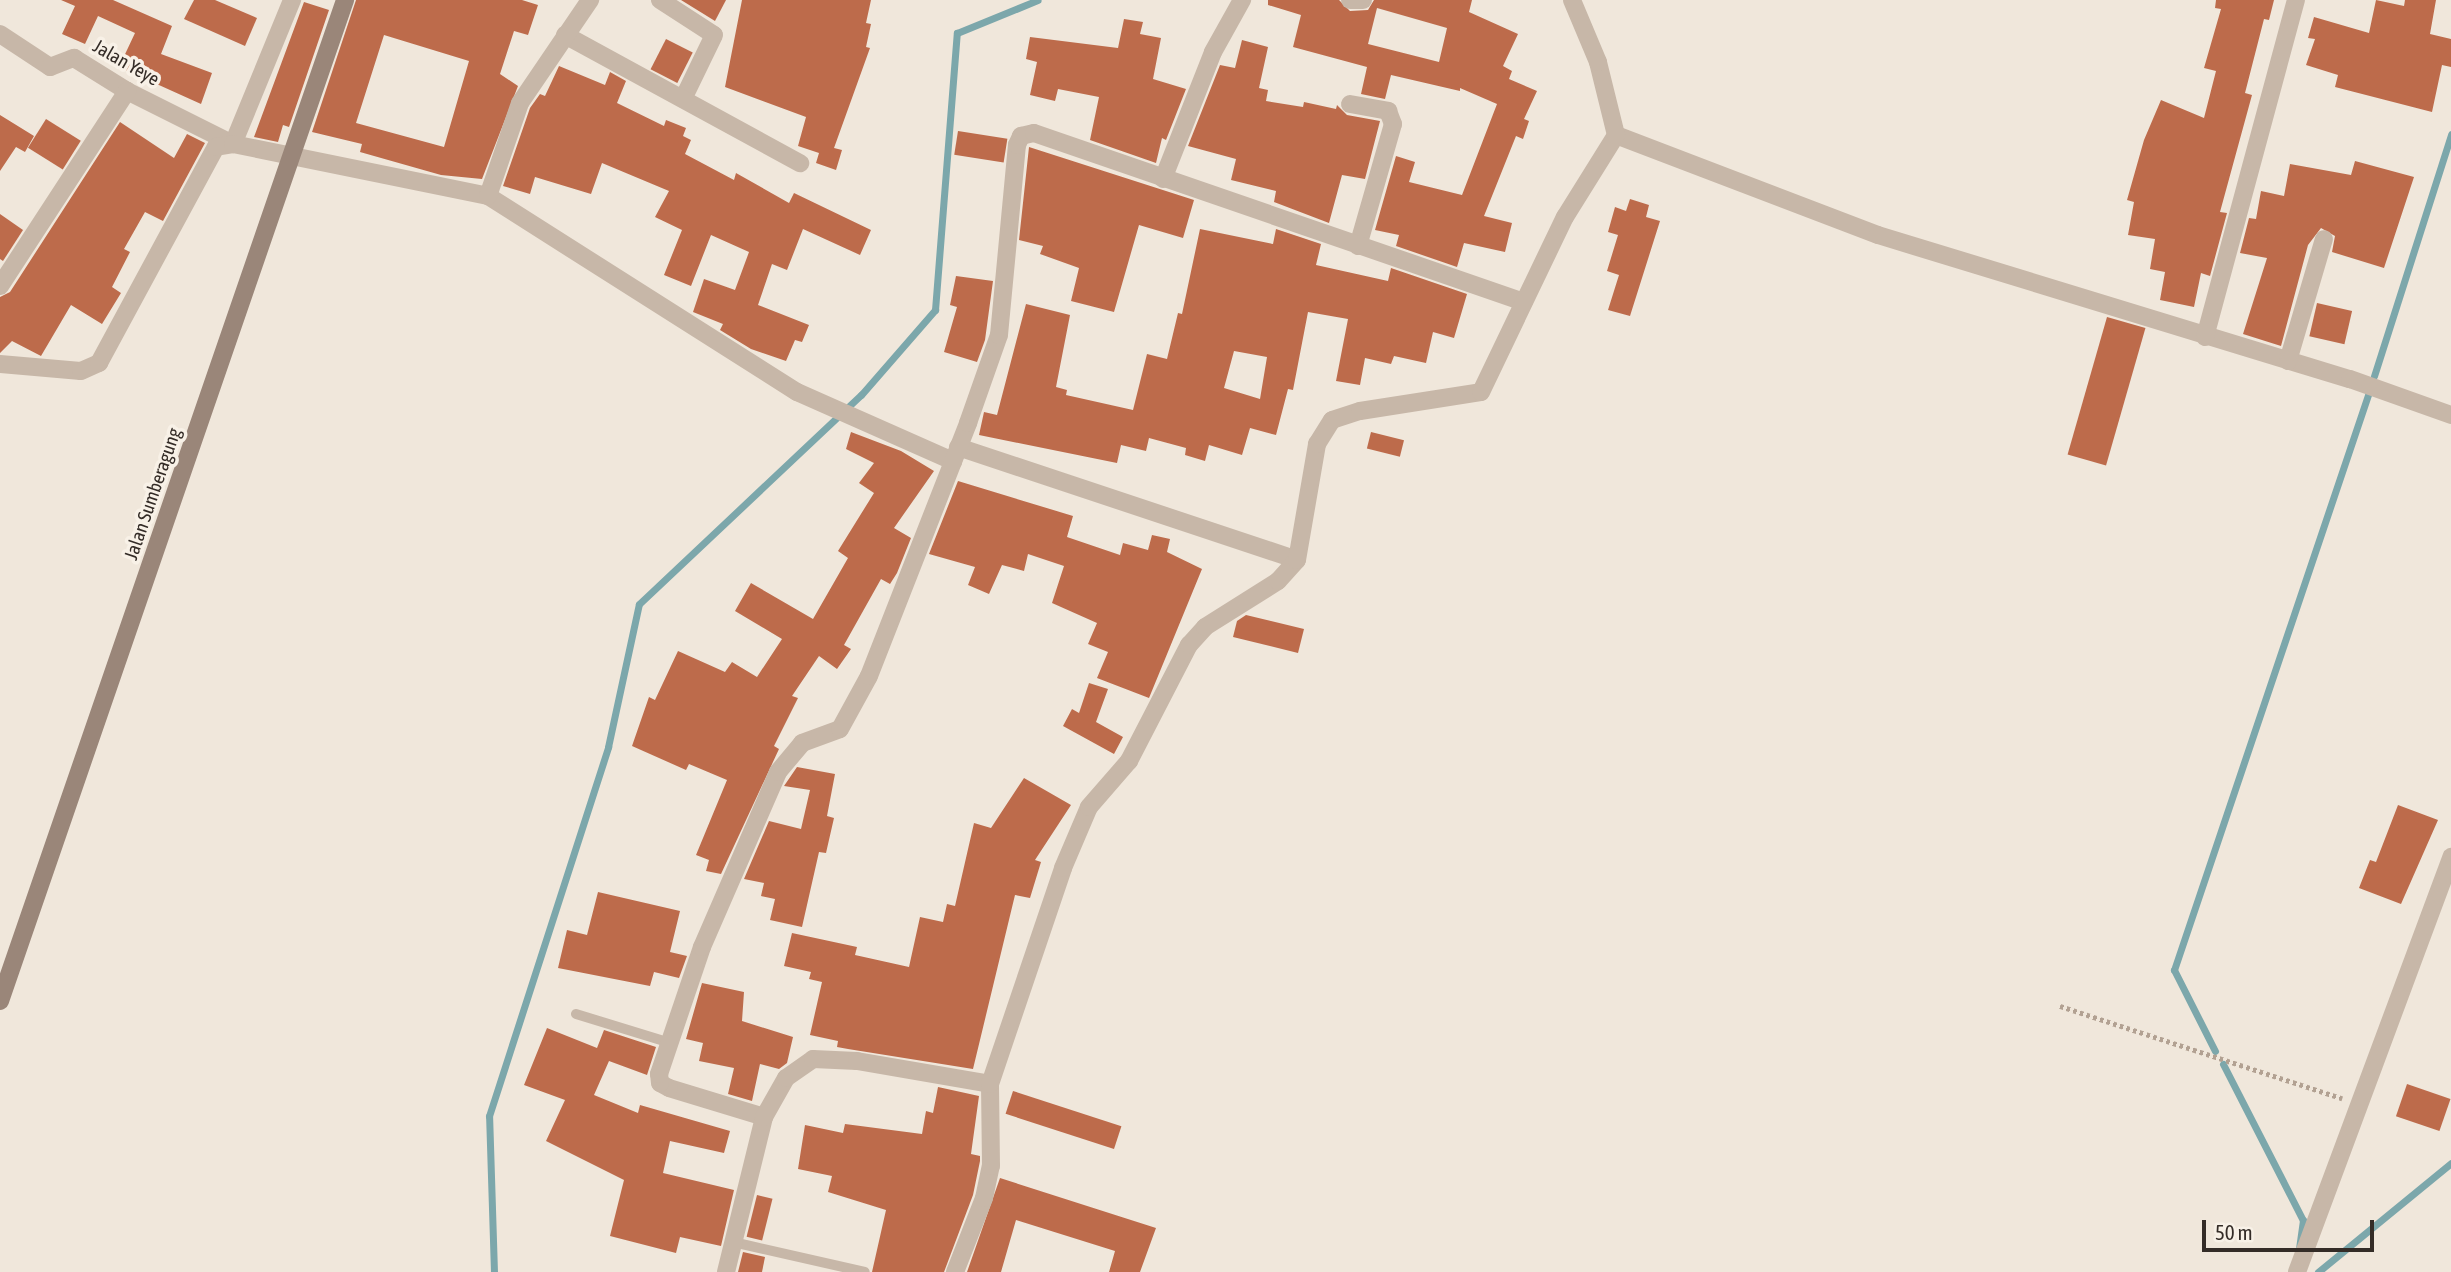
<!DOCTYPE html>
<html>
<head>
<meta charset="utf-8">
<style>
  body { margin:0 }
  #map { position:relative; width:2451px; height:1272px; overflow:hidden; background:#f0e7db; font-family:"Asap Condensed",sans-serif }
  div>[style] { position:absolute }
  [style*='--x'] { left:calc(var(--x)*1px); top:calc(var(--y)*1px); width:calc(var(--w)*1px); rotate:calc(var(--a)*1deg) }
  .stream>* { height:7px; margin:-3.5px; padding:0 3.5px; transform-origin:3.5px; border-radius:3.5px; background:#7ca7ab }
  .building>* { inset:0; background:#bd6b4b; transform-origin:0 0 }
  .path>* { height:4.5px; margin-top:-2.25px; transform-origin:0; background:repeating-linear-gradient(90deg,#b2a192 0 3.5px,transparent 0 7px) }
  .lane>* { height:10px; margin:-5px; padding:0 5px; transform-origin:5px; border-radius:5px; background:#c7b7a8 }
  .street>* { height:18px; margin:-9px; padding:0 9px; transform-origin:9px; border-radius:9px; background:#c7b7a8 }
  .secondary>* { height:18px; margin:-9px; padding:0 9px; transform-origin:9px; border-radius:9px; background:#9a8679 }
  span { translate:-50% -50%; white-space:nowrap; text-align:center; line-height:1.15; -webkit-text-stroke:7px #f8f1e7; paint-order:stroke }
  .street-label { font-size:19px; color:#342c27 }
  .scale { position:absolute; left:2202px; top:1220px; width:172px; height:32px; box-sizing:border-box; border:4px solid #342c27; border-top:0; padding-left:9px; font-size:21px; line-height:24px; white-space:nowrap; color:#342c27; -webkit-text-stroke:5px #f8f1e7; paint-order:stroke }
</style>
</head>
<body>
<div id="map">
  <div class="stream">
    <i style="--x:2374;--y:376;--w:254;--a:-72.3"></i>
    <i style="--x:2215;--y:1051;--w:91;--a:-116.8"></i>
    <i style="--x:2174;--y:970;--w:610;--a:-71.36"></i>
    <i style="--x:2223;--y:1064;--w:175;--a:62.9"></i>
    <i style="--x:2303;--y:1220;--w:27;--a:98"></i>
    <i style="--x:494;--y:1272;--w:156;--a:-91.8"></i>
    <i style="--x:489;--y:1116;--w:388;--a:-72.1"></i>
    <i style="--x:608;--y:747;--w:146;--a:-77.8"></i>
    <i style="--x:639;--y:604;--w:305;--a:-43.3"></i>
    <i style="--x:861;--y:395;--w:113;--a:-49"></i>
    <i style="--x:935;--y:310;--w:278;--a:-85.5"></i>
    <i style="--x:957;--y:33;--w:87;--a:-22.2"></i>
    <i style="--x:2318;--y:1272;--w:172;--a:-39.3"></i>
  </div>
  <div class="building">
    <i style="clip-path:polygon(61px 0,113px 0,172px 26px,161px 54px,212px 73px,201px 104px,119px 67px,135px 33px,98px 16px,85px 44px,62px 34px,75px 6px)"></i>
    <i style="clip-path:polygon(194px 0,215px 0,257px 18px,245px 46px,184px 19px)"></i>
    <i style="clip-path:polygon(evenodd,356px 0,522px 0,538px 5px,528px 35px,514px 31px,500px 74px,518px 86px,482px 179px,441px 175px,360px 152px,362px 144px,312px 132px,356px 0,384px 35px,469px 61px,444px 147px,356px 123px,384px 35px)"></i>
    <i style="clip-path:polygon(681px 0,726px 0,715px 21px)"></i>
    <i style="clip-path:polygon(742px 0,871px 0,866px 23px,871px 24px,866px 47px,870px 48px,834px 148px,842px 150px,836px 170px,816px 163px,819px 153px,798px 146px,806px 117px,725px 87px)"></i>
    <i style="clip-path:polygon(evenodd,1268px 0,1339px 0,1350px 11px,1368px 10px,1374px 0,1472px 0,1469px 12px,1518px 34px,1503px 66px,1512px 71px,1509px 79px,1537px 91px,1524px 119px,1529px 121px,1523px 139px,1516px 136px,1484px 216px,1512px 223px,1505px 252px,1464px 243px,1457px 267px,1396px 246px,1399px 235px,1375px 230px,1396px 156px,1415px 162px,1409px 182px,1462px 195px,1497px 104px,1460px 88px,1460px 91px,1391px 75px,1385px 99px,1361px 94px,1367px 67px,1293px 47px,1301px 15px,1268px 5px,1268px 0,1377px 8px,1447px 28px,1439px 62px,1368px 44px,1377px 8px)"></i>
    <i style="clip-path:polygon(2216px 0,2274px 0,2269px 20px,2264px 19px,2245px 93px,2252px 95px,2220px 212px,2227px 213px,2210px 276px,2201px 273px,2194px 307px,2160px 300px,2165px 272px,2150px 269px,2155px 239px,2128px 235px,2134px 202px,2127px 200px,2144px 140px,2161px 100px,2204px 118px,2216px 71px,2204px 68px,2221px 9px,2215px 8px)"></i>
    <i style="clip-path:polygon(2376px 0,2404px 6px,2405px 0,2436px 0,2430px 34px,2451px 39px,2451px 67px,2442px 65px,2432px 112px,2335px 87px,2338px 75px,2306px 65px,2315px 39px,2308px 38px,2314px 17px,2369px 33px)"></i>
    <i style="clip-path:polygon(304px 2px,329px 10px,289px 127px,283px 125px,278px 142px,254px 137px)"></i>
    <i style="clip-path:polygon(1124px 19px,1143px 22px,1140px 34px,1161px 38px,1153px 79px,1186px 89px,1166px 140px,1162px 138px,1156px 163px,1090px 140px,1099px 97px,1058px 89px,1055px 101px,1030px 95px,1037px 62px,1026px 59px,1030px 37px,1118px 48px)"></i>
    <i style="left:666px;top:39px;width:30px;height:34px;rotate:27deg"></i>
    <i style="clip-path:polygon(1242px 40px,1268px 47px,1259px 88px,1268px 90px,1266px 101px,1303px 107px,1304px 102px,1336px 109px,1337px 105px,1347px 115px,1380px 121px,1365px 179px,1342px 175px,1329px 223px,1274px 202px,1276px 191px,1231px 180px,1236px 159px,1188px 146px,1220px 65px,1235px 68px)"></i>
    <i style="clip-path:polygon(559px 66px,605px 85px,610px 72px,626px 81px,617px 103px,664px 126px,666px 120px,686px 128px,683px 136px,691px 140px,685px 154px,734px 180px,736px 173px,789px 203px,794px 193px,871px 230px,860px 255px,803px 229px,787px 270px,772px 264px,758px 305px,809px 325px,802px 342px,795px 340px,786px 361px,751px 349px,720px 330px,723px 324px,693px 312px,704px 279px,735px 290px,749px 252px,711px 235px,691px 286px,664px 275px,682px 230px,655px 217px,669px 191px,602px 163px,591px 194px,535px 177px,530px 194px,503px 186px,530px 108px,540px 94px,545px 96px)"></i>
    <i style="clip-path:polygon(0 115px,34px 136px,25px 152px,16px 147px,0 171px)"></i>
    <i style="left:46px;top:119px;width:41px;height:34px;rotate:32deg"></i>
    <i style="clip-path:polygon(120px 122px,174px 158px,187px 134px,205px 143px,163px 221px,145px 212px,124px 249px,130px 252px,112px 287px,121px 293px,102px 324px,71px 305px,41px 356px,12px 341px,0 353px,0 297px,10px 292px)"></i>
    <i style="left:958px;top:131px;width:50px;height:24px;rotate:9deg"></i>
    <i style="clip-path:polygon(1029px 147px,1194px 200px,1183px 238px,1139px 225px,1114px 312px,1071px 301px,1079px 268px,1040px 254px,1043px 246px,1019px 240px)"></i>
    <i style="clip-path:polygon(2355px 161px,2414px 177px,2384px 268px,2332px 252px,2335px 236px,2321px 228px,2308px 245px,2281px 346px,2243px 334px,2267px 258px,2240px 253px,2249px 218px,2256px 219px,2261px 191px,2284px 196px,2290px 164px,2351px 175px)"></i>
    <i style="clip-path:polygon(1630px 199px,1649px 205px,1646px 217px,1660px 221px,1630px 316px,1608px 310px,1619px 275px,1607px 271px,1618px 235px,1608px 232px,1615px 207px,1626px 211px)"></i>
    <i style="clip-path:polygon(0 214px,23px 230px,3px 261px,0 259px)"></i>
    <i style="clip-path:polygon(evenodd,1200px 229px,1273px 244px,1276px 229px,1321px 244px,1316px 265px,1388px 281px,1391px 268px,1467px 294px,1454px 338px,1433px 332px,1426px 363px,1394px 356px,1391px 364px,1365px 358px,1360px 385px,1336px 381px,1348px 319px,1308px 312px,1293px 390px,1288px 389px,1276px 435px,1250px 428px,1242px 455px,1209px 445px,1205px 461px,1185px 455px,1186px 448px,1149px 438px,1146px 451px,1121px 445px,1117px 463px,979px 435px,984px 412px,997px 415px,1026px 304px,1070px 315px,1056px 387px,1067px 390px,1066px 395px,1133px 410px,1147px 354px,1167px 359px,1178px 313px,1182px 314px,1200px 229px,1234px 351px,1267px 357px,1260px 399px,1224px 388px,1234px 351px)"></i>
    <i style="clip-path:polygon(956px 276px,993px 281px,985px 340px,977px 362px,944px 352px,957px 307px,950px 305px)"></i>
    <i style="left:2317px;top:303px;width:36px;height:34px;rotate:13deg"></i>
    <i style="left:2107px;top:317px;width:40px;height:143px;rotate:16deg"></i>
    <i style="clip-path:polygon(851px 432px,901px 451px,934px 471px,894px 528px,911px 538px,897px 573px,890px 584px,881px 579px,844px 645px,851px 649px,837px 669px,819px 656px,792px 696px,798px 698px,774px 746px,779px 749px,721px 874px,706px 871px,709px 860px,696px 855px,727px 780px,689px 764px,686px 770px,632px 746px,649px 697px,655px 700px,678px 651px,725px 672px,732px 662px,757px 677px,782px 639px,735px 611px,751px 583px,813px 619px,848px 558px,838px 551px,874px 493px,859px 483px,874px 463px,846px 449px)"></i>
    <i style="left:1371px;top:432px;width:34px;height:17px;rotate:14deg"></i>
    <i style="clip-path:polygon(958px 481px,1073px 516px,1067px 537px,1120px 555px,1123px 543px,1148px 550px,1152px 535px,1170px 539px,1167px 552px,1202px 569px,1149px 698px,1097px 678px,1108px 652px,1088px 644px,1097px 623px,1052px 603px,1064px 566px,1028px 554px,1024px 571px,1002px 565px,989px 594px,968px 585px,975px 567px,929px 554px)"></i>
    <i style="clip-path:polygon(1246px 615px,1304px 629px,1298px 653px,1233px 637px,1237px 621px)"></i>
    <i style="clip-path:polygon(1089px 683px,1108px 689px,1096px 722px,1123px 737px,1114px 754px,1063px 726px,1072px 709px,1079px 713px)"></i>
    <i style="clip-path:polygon(797px 767px,835px 774px,827px 816px,834px 818px,826px 853px,819px 852px,802px 927px,770px 920px,775px 899px,761px 896px,764px 883px,744px 879px,769px 821px,801px 829px,810px 790px,784px 786px)"></i>
    <i style="clip-path:polygon(1024px 778px,1071px 805px,1035px 860px,1041px 862px,1030px 898px,1015px 895px,973px 1069px,848px 1049px,837px 1047px,838px 1041px,810px 1035px,822px 982px,809px 979px,811px 972px,784px 966px,792px 933px,857px 947px,855px 955px,909px 967px,920px 917px,943px 922px,947px 904px,955px 906px,974px 823px,991px 828px)"></i>
    <i style="clip-path:polygon(2398px 805px,2438px 820px,2401px 904px,2359px 888px,2370px 860px,2376px 862px)"></i>
    <i style="clip-path:polygon(598px 892px,680px 911px,670px 952px,687px 956px,679px 978px,654px 972px,650px 986px,558px 968px,567px 930px,587px 935px)"></i>
    <i style="clip-path:polygon(702px 983px,744px 992px,742px 1021px,793px 1037px,787px 1063px,779px 1069px,760px 1064px,752px 1101px,728px 1094px,734px 1068px,699px 1061px,703px 1043px,686px 1039px)"></i>
    <i style="clip-path:polygon(547px 1028px,597px 1048px,604px 1030px,656px 1047px,647px 1075px,609px 1061px,594px 1095px,638px 1113px,640px 1105px,730px 1131px,724px 1153px,670px 1141px,663px 1173px,734px 1190px,721px 1246px,680px 1237px,676px 1253px,610px 1236px,624px 1180px,546px 1141px,565px 1100px,524px 1085px)"></i>
    <i style="left:2407px;top:1084px;width:46px;height:34px;rotate:19deg"></i>
    <i style="clip-path:polygon(938px 1087px,979px 1096px,971px 1154px,980px 1156px,980px 1161px,973px 1195px,944px 1272px,872px 1272px,886px 1210px,828px 1192px,832px 1176px,798px 1169px,805px 1125px,843px 1133px,845px 1124px,922px 1134px,926px 1111px,933px 1113px)"></i>
    <i style="left:1013px;top:1091px;width:114px;height:24px;rotate:18deg"></i>
    <i style="clip-path:polygon(1000px 1178px,1156px 1228px,1140px 1272px,1109px 1272px,1115px 1251px,1016px 1220px,1001px 1272px,967px 1272px)"></i>
    <i style="left:757px;top:1195px;width:16px;height:43px;rotate:14deg"></i>
    <i style="clip-path:polygon(743px 1252px,765px 1257px,762px 1272px,738px 1272px)"></i>
  </div>
  <div class="path">
    <i style="--x:2060;--y:1006;--w:297;--a:18.1"></i>
  </div>
  <div class="lane">
    <i style="--x:576;--y:1014;--w:98;--a:17.1"></i>
    <i style="--x:733;--y:1242;--w:135;--a:12.8"></i>
  </div>
  <div class="street">
    <i style="--x:660;--y:0;--w:64;--a:32.9"></i>
    <i style="--x:714;--y:35;--w:71;--a:115.8"></i>
    <i style="--x:1350;--y:0;--w:13;--a:0"></i>
    <i style="--x:0;--y:34;--w:60;--a:33.4"></i>
    <i style="--x:50;--y:67;--w:26;--a:-21"></i>
    <i style="--x:74;--y:58;--w:62;--a:31.9"></i>
    <i style="--x:127;--y:91;--w:119;--a:26.6"></i>
    <i style="--x:233;--y:144;--w:156;--a:-67.7"></i>
    <i style="--x:565;--y:35;--w:268;--a:28.6"></i>
    <i style="--x:1350;--y:104;--w:39;--a:10"></i>
    <i style="--x:1388;--y:111;--w:14;--a:69"></i>
    <i style="--x:1393;--y:124;--w:127;--a:106"></i>
    <i style="--x:1616;--y:135;--w:280;--a:20.9"></i>
    <i style="--x:1878;--y:235;--w:493;--a:17"></i>
    <i style="--x:2350;--y:379;--w:107;--a:19.6"></i>
    <i style="--x:1163;--y:179;--w:136;--a:-68.5"></i>
    <i style="--x:1213;--y:52;--w:60;--a:-60.9"></i>
    <i style="--x:488;--y:196;--w:366;--a:32.4"></i>
    <i style="--x:797;--y:392;--w:171;--a:23.9"></i>
    <i style="--x:0;--y:286;--w:233;--a:-56.9"></i>
    <i style="--x:2205;--y:337;--w:349;--a:-74.9"></i>
    <i style="--x:2288;--y:361;--w:127;--a:-73.6"></i>
    <i style="--x:0;--y:364;--w:81;--a:4.9"></i>
    <i style="--x:81;--y:371;--w:20;--a:-24"></i>
    <i style="--x:99;--y:363;--w:246;--a:-61.6"></i>
    <i style="--x:216;--y:147;--w:17;--a:-10"></i>
    <i style="--x:233;--y:144;--w:260;--a:11.5"></i>
    <i style="--x:488;--y:196;--w:98;--a:-71"></i>
    <i style="--x:520;--y:103;--w:125;--a:-55.8"></i>
    <i style="--x:958;--y:447;--w:357;--a:18.4"></i>
    <i style="--x:764;--y:1117;--w:99;--a:-163"></i>
    <i style="--x:669;--y:1088;--w:10;--a:-151"></i>
    <i style="--x:660;--y:1083;--w:9;--a:-96"></i>
    <i style="--x:659;--y:1074;--w:134;--a:-71.3"></i>
    <i style="--x:702;--y:947;--w:191;--a:-66.5"></i>
    <i style="--x:778;--y:772;--w:38;--a:-50"></i>
    <i style="--x:802;--y:743;--w:40;--a:-20.2"></i>
    <i style="--x:840;--y:729;--w:60;--a:-61.3"></i>
    <i style="--x:869;--y:676;--w:272;--a:-68.6"></i>
    <i style="--x:968;--y:423;--w:93;--a:-70.6"></i>
    <i style="--x:999;--y:335;--w:191;--a:-84.6"></i>
    <i style="--x:1017;--y:145;--w:10;--a:-66"></i>
    <i style="--x:1021;--y:136;--w:13;--a:-13"></i>
    <i style="--x:1034;--y:133;--w:518;--a:19.03"></i>
    <i style="--x:726;--y:1272;--w:160;--a:-76.2"></i>
    <i style="--x:764;--y:1117;--w:45;--a:-60.6"></i>
    <i style="--x:786;--y:1078;--w:33;--a:-35"></i>
    <i style="--x:813;--y:1059;--w:44;--a:2.6"></i>
    <i style="--x:857;--y:1061;--w:135;--a:9.8"></i>
    <i style="--x:955;--y:1272;--w:79;--a:-68.6"></i>
    <i style="--x:984;--y:1198;--w:33;--a:-78"></i>
    <i style="--x:991;--y:1166;--w:82;--a:-90.7"></i>
    <i style="--x:990;--y:1084;--w:228;--a:-71.3"></i>
    <i style="--x:1063;--y:868;--w:66;--a:-66.9"></i>
    <i style="--x:1089;--y:807;--w:61;--a:-49"></i>
    <i style="--x:1129;--y:761;--w:131;--a:-62.7"></i>
    <i style="--x:1189;--y:645;--w:24;--a:-48"></i>
    <i style="--x:1205;--y:627;--w:86;--a:-32.2"></i>
    <i style="--x:1278;--y:581;--w:28;--a:-48"></i>
    <i style="--x:1297;--y:560;--w:118;--a:-80.2"></i>
    <i style="--x:1317;--y:444;--w:28;--a:-58"></i>
    <i style="--x:1332;--y:420;--w:29;--a:-18"></i>
    <i style="--x:1360;--y:411;--w:122;--a:-8.9"></i>
    <i style="--x:1481;--y:392;--w:194;--a:-64.4"></i>
    <i style="--x:1565;--y:217;--w:97;--a:-58.1"></i>
    <i style="--x:1616;--y:135;--w:75;--a:-103.9"></i>
    <i style="--x:1598;--y:62;--w:67;--a:-112.8"></i>
    <i style="--x:2297;--y:1272;--w:443;--a:-69.6"></i>
  </div>
  <div class="secondary">
    <i style="--x:0;--y:1001;--w:1059;--a:-70.98"></i>
  </div>
  <div class="street-label">
    <span style="left:126px;top:63px;rotate:30deg">Jalan Yeye</span>
    <span style="left:153px;top:494px;rotate:-71deg">Jalan Sumberagung</span>
  </div>
  <div class="scale">50 m</div>
</div>
</body>
</html>
